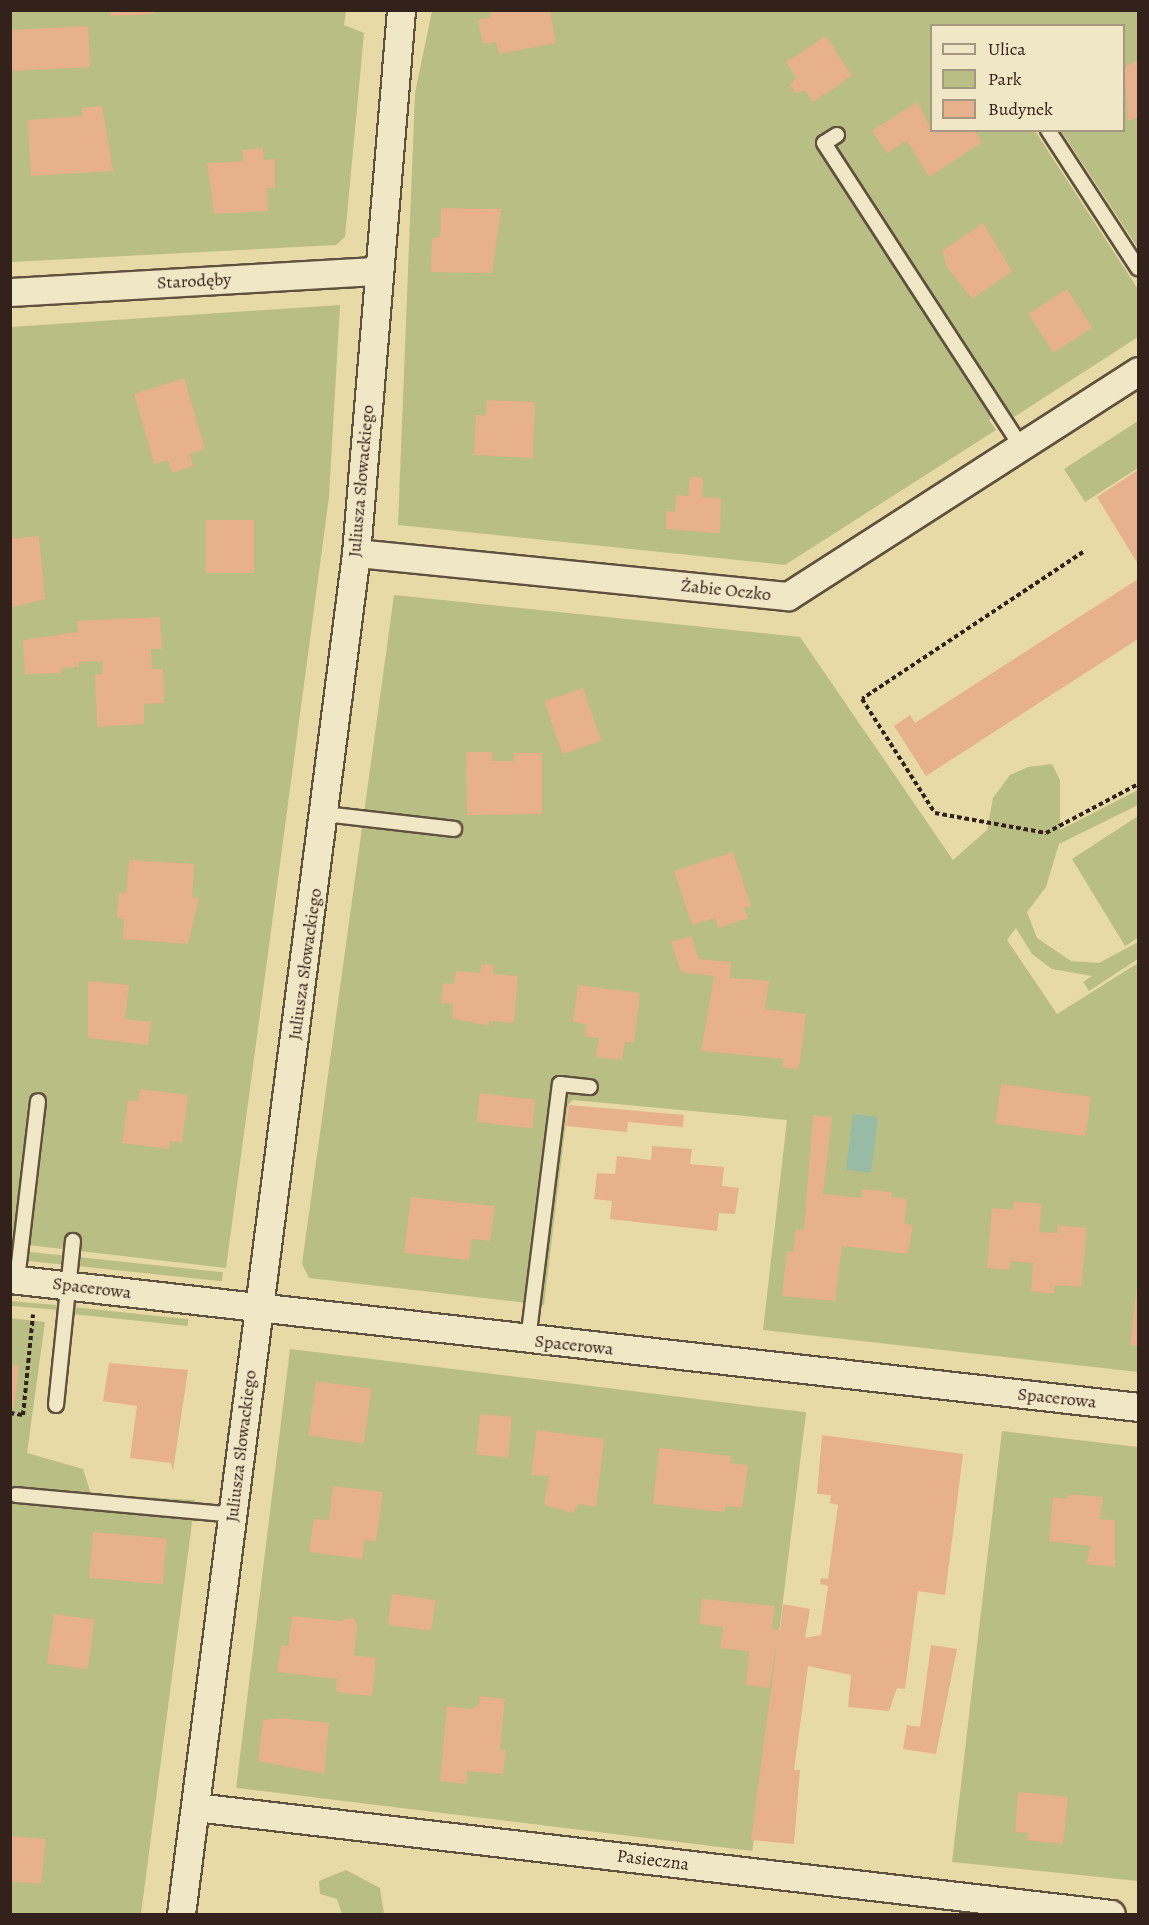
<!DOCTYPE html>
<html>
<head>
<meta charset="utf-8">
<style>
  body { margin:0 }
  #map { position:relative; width:1149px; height:1925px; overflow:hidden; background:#e8daa7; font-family:Alegreya,serif }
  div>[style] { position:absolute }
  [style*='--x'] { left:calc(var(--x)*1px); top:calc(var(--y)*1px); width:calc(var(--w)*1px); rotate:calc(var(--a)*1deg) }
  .green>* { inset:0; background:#b9be84; transform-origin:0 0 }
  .water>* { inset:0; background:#98bba5; transform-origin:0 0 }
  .building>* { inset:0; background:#e6b18c; transform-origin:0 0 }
  .path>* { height:4px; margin-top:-2px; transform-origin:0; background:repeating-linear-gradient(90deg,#33221b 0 4.5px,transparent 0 7.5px) }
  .roads { filter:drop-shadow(2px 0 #60503e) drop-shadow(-2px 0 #60503e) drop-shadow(0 2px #60503e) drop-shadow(0 -2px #60503e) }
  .lane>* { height:14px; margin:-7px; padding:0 7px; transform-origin:7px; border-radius:7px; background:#f0e7c6 }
  .street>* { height:27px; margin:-13.5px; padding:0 13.5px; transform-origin:13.5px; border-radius:13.5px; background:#f0e7c6 }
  span { translate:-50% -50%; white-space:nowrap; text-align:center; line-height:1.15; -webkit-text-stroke:4.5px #f0e7c6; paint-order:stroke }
  .street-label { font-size:18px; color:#33221b }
  .frame { position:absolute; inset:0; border:12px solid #33221b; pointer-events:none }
  .legend { position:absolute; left:930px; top:24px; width:195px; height:108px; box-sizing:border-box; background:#f0e7c6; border:2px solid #a49882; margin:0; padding:8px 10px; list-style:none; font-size:18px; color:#33221b }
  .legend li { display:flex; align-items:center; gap:12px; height:30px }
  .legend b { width:30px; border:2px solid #a49882 }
</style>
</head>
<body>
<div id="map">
  <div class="green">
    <i style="clip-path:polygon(10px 11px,346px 11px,344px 25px,364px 33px,345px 237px,336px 245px,11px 262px)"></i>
    <i style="clip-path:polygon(432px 11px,1138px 11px,1138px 248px,1061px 131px,1124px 130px,1124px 26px,932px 26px,932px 130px,1035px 131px,1138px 289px,1138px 337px,1014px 417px,1007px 408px,989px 420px,996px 430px,785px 565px,398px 525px,415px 93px)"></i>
    <i style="clip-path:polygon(340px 305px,329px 497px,226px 1268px,11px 1243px,11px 327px)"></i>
    <i style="clip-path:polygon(1138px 421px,1138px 468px,1085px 502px,1064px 469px)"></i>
    <i style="clip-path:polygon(394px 595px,800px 637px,953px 860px,987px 830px,993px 798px,1010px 775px,1028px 767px,1052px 764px,1060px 780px,1060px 830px,1138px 790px,1138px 805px,1059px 844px,1046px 887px,1027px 912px,1037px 938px,1071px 961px,1099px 963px,1138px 942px,1138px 959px,1089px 991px,1083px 982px,1092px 976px,1052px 969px,1032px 954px,1016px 928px,1007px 940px,1057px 1014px,1138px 963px,1138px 1372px,763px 1330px,787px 1120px,573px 1100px,568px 1105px,544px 1305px,309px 1278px,302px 1264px)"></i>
    <i style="clip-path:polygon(1138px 816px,1138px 938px,1125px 946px,1072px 859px)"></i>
    <i style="left:11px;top:1250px;width:213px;height:9px;rotate:6deg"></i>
    <i style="clip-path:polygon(10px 1301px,56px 1305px,60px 1310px,11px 1306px)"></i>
    <i style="left:73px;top:1307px;width:116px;height:7px;rotate:6deg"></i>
    <i style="clip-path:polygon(10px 1318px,45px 1322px,27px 1453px,83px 1469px,91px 1494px,195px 1500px,141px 1914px,11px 1914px)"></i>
    <i style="left:290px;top:1349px;width:520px;height:442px;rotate:7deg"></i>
    <i style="clip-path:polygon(1002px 1431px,1138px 1447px,1138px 1881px,952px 1862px)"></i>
    <i style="clip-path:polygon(346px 1870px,380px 1888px,384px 1914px,342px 1914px,337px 1899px,320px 1894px,319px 1881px)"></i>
  </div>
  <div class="water">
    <i style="left:853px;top:1114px;width:25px;height:56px;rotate:7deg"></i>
  </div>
  <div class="building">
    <i style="clip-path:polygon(111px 10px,153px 10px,153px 14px,111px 16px)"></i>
    <i style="clip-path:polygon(490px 10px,550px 10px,556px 43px,499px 54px,496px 42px,483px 44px,478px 20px,491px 17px)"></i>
    <i style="left:88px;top:26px;width:41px;height:78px;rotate:87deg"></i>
    <i style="clip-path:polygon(826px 36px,852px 76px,813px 102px,805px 91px,795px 93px,790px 85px,796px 77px,786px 62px)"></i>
    <i style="clip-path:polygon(1138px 60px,1138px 117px,1128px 121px,1124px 67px)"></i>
    <i style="clip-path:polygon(917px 102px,932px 130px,974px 130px,982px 142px,929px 177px,907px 141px,887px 153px,872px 131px)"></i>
    <i style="clip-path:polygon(102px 106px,113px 171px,31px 176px,28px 120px,82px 116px,82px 108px)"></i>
    <i style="clip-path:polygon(263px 148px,264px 160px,275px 159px,275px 188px,267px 188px,268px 211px,214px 214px,207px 163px,243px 161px,242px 150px)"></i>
    <i style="clip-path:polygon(441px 208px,501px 209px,492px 273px,431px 272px,432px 238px,440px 237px)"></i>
    <i style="clip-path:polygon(983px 223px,1012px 271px,972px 299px,947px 267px,942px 251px)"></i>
    <i style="left:1067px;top:289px;width:46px;height:46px;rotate:57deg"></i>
    <i style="clip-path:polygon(184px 378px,205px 449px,190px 454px,193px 466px,172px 473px,168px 460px,154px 464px,134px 394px)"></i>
    <i style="clip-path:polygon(487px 400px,535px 402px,533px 458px,474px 455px,476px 415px,486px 415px)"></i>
    <i style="clip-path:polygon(1138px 470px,1138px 564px,1097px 497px)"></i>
    <i style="clip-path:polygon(690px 477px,703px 477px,702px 497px,721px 498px,720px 533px,666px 529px,666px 511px,675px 512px,676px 495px,688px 496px)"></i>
    <i style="left:206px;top:520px;width:48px;height:53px"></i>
    <i style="clip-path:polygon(39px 536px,45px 599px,10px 608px,10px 539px)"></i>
    <i style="clip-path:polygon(1138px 579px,1138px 639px,926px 776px,894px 726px,910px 715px,915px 723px)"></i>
    <i style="clip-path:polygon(160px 617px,162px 649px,151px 649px,152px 669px,163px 669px,164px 703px,144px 704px,144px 724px,97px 727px,95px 674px,103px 674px,102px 661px,79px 662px,79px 667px,62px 668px,62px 673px,25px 674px,23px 640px,78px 632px,77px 621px)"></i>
    <i style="left:583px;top:688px;width:56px;height:41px;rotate:71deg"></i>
    <i style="clip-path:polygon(466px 752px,493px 752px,492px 761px,514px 761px,514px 753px,542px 753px,542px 814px,467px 815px)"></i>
    <i style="clip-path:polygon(733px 852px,751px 906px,744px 908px,748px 918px,718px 928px,715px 918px,692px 925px,674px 871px)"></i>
    <i style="clip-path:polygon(129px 860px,194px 864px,192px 898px,199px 898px,188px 944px,123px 939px,124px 919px,117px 918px,119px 892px,126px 893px)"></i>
    <i style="clip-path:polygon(691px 936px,699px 959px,731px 962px,730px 978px,769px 981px,765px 1009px,806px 1014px,799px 1069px,782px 1067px,784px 1059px,701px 1051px,714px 976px,681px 972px,671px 942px)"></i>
    <i style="clip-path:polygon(481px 964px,494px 965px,493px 974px,518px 976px,514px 1023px,489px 1021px,489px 1026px,452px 1018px,453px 1004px,441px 1003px,443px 983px,454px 984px,456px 971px,480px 973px)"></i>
    <i style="clip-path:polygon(88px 981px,129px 985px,125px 1019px,151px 1022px,148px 1045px,88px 1038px)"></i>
    <i style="clip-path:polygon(578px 985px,640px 993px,634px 1043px,625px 1042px,622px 1060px,596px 1057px,599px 1038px,585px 1036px,586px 1024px,573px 1022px)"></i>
    <i style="left:1001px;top:1084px;width:91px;height:40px;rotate:8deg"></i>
    <i style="clip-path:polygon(140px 1089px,188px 1095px,182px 1143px,170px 1141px,169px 1149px,122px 1143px,128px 1100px,138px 1101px)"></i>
    <i style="left:480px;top:1093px;width:56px;height:29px;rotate:7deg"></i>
    <i style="clip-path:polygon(569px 1105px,684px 1115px,683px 1127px,628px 1122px,627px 1132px,566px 1126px)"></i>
    <i style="clip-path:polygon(813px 1115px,832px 1117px,823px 1194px,862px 1198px,863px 1189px,892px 1192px,891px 1197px,907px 1199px,904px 1224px,913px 1225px,908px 1254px,842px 1246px,835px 1301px,782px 1296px,787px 1251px,793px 1252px,796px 1229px,804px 1230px)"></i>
    <i style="clip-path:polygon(652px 1146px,692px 1149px,690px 1164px,724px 1167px,722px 1186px,739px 1188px,735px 1214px,719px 1213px,717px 1231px,610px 1219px,612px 1201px,594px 1199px,597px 1173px,615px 1174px,617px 1156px,651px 1160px)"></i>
    <i style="clip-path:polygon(411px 1197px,495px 1206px,490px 1241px,472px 1239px,469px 1260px,404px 1253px)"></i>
    <i style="clip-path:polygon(1014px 1201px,1042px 1204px,1039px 1232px,1057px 1233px,1058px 1225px,1087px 1228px,1081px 1287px,1055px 1285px,1054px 1294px,1031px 1291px,1033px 1263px,1011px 1261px,1010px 1270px,987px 1268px,992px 1208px,1013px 1210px)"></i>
    <i style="clip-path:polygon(1137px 1285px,1138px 1285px,1138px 1346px,1130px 1345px)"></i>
    <i style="clip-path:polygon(109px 1363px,188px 1370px,173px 1471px,171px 1463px,130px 1458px,137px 1406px,103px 1401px)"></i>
    <i style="clip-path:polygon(10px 1365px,19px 1366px,14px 1408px,10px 1408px)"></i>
    <i style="left:316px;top:1381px;width:56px;height:55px;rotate:8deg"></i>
    <i style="left:480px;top:1414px;width:32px;height:41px;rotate:5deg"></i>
    <i style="clip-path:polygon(537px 1430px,604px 1439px,596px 1507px,579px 1504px,573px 1513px,544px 1505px,549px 1476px,531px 1475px)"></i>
    <i style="clip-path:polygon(822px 1435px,963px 1454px,945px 1595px,918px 1591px,905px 1689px,897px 1688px,889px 1711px,848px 1707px,851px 1675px,808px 1666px,794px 1770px,800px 1770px,794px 1844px,751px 1840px,777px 1644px,769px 1688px,746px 1685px,749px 1651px,720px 1648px,723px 1627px,699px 1624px,702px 1599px,775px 1606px,772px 1629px,780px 1630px,783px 1604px,810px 1609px,805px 1638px,821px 1635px,828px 1586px,820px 1584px,821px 1578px,828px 1579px,838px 1505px,830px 1503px,831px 1495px,817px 1494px)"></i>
    <i style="clip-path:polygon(659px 1448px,731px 1456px,730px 1463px,748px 1465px,742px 1508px,725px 1506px,724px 1512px,653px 1504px)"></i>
    <i style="clip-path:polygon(333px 1486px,383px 1492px,376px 1541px,365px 1540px,362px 1559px,309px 1552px,314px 1519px,329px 1520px)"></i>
    <i style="clip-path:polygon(1068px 1494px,1103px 1497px,1100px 1519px,1115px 1520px,1115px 1567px,1087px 1564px,1090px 1546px,1049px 1541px,1053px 1497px,1067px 1499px)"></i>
    <i style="left:93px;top:1532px;width:74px;height:46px;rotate:5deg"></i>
    <i style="left:392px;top:1594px;width:44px;height:31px;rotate:8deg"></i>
    <i style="left:54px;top:1614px;width:41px;height:50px;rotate:8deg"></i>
    <i style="clip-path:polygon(292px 1616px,341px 1621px,353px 1617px,357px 1624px,354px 1655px,376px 1658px,372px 1696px,336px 1692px,337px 1679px,277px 1672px,281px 1645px,288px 1646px)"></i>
    <i style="clip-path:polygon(931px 1645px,957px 1649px,936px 1754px,903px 1749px,907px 1725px,920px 1727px)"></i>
    <i style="clip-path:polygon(480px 1696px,505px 1699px,500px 1750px,506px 1750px,503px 1774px,467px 1771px,466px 1784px,440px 1781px,447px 1706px,471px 1709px,479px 1705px)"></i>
    <i style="clip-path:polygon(281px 1718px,329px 1723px,324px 1774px,258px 1761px,263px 1720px)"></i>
    <i style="clip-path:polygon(1018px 1792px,1068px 1797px,1063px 1844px,1027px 1840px,1028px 1833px,1015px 1832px)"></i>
    <i style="clip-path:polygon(10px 1836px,46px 1839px,41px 1884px,10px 1881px)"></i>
  </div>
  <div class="path">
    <i style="--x:1083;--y:552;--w:265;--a:146.4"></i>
    <i style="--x:862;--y:699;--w:135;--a:57.4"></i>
    <i style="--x:935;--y:813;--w:113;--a:10.2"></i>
    <i style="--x:1046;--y:833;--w:104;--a:-28"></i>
    <i style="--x:10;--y:1413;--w:13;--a:9"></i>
    <i style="--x:23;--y:1415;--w:101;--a:-84.3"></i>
  </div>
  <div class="roads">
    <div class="lane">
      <i style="--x:1048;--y:130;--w:165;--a:56.9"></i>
      <i style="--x:837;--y:135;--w:15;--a:148"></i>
      <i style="--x:824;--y:143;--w:361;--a:57"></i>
      <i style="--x:325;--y:814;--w:130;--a:6.6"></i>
      <i style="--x:17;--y:1280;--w:180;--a:-83.3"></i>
      <i style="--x:528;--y:1340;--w:258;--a:-82.9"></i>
      <i style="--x:560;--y:1084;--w:30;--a:6"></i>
      <i style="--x:56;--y:1405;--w:165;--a:-84.1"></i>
      <i style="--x:16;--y:1495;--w:219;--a:5.2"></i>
    </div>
    <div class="street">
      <i style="--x:10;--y:292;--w:369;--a:-3.3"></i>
      <i style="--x:356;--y:553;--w:434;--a:5.7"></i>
      <i style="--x:788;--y:596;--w:416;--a:-32.7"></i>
      <i style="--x:10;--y:1279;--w:1135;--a:6.47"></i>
      <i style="--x:195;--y:1807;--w:922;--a:6.66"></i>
      <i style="--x:181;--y:1914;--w:1372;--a:-82.67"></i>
      <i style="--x:356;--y:553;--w:545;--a:-85.26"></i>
    </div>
  </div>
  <div class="street-label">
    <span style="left:194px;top:281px;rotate:-3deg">Starodęby</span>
    <span style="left:361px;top:481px;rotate:-85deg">Juliusza Słowackiego</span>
    <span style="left:726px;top:590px;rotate:6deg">Żabie Oczko</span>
    <span style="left:305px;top:964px;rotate:-82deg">Juliusza Słowackiego</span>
    <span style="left:92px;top:1288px;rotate:7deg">Spacerowa</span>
    <span style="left:574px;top:1345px;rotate:6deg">Spacerowa</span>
    <span style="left:1057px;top:1398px;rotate:6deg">Spacerowa</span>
    <span style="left:241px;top:1446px;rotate:-83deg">Juliusza Słowackiego</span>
    <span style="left:653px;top:1860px;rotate:7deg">Pasieczna</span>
  </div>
  <div class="frame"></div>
  <ul class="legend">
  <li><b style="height:8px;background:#f0e7c6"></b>Ulica</li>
  <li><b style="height:16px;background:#b9be84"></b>Park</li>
  <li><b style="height:16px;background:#e6b18c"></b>Budynek</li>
  </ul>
</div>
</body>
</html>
